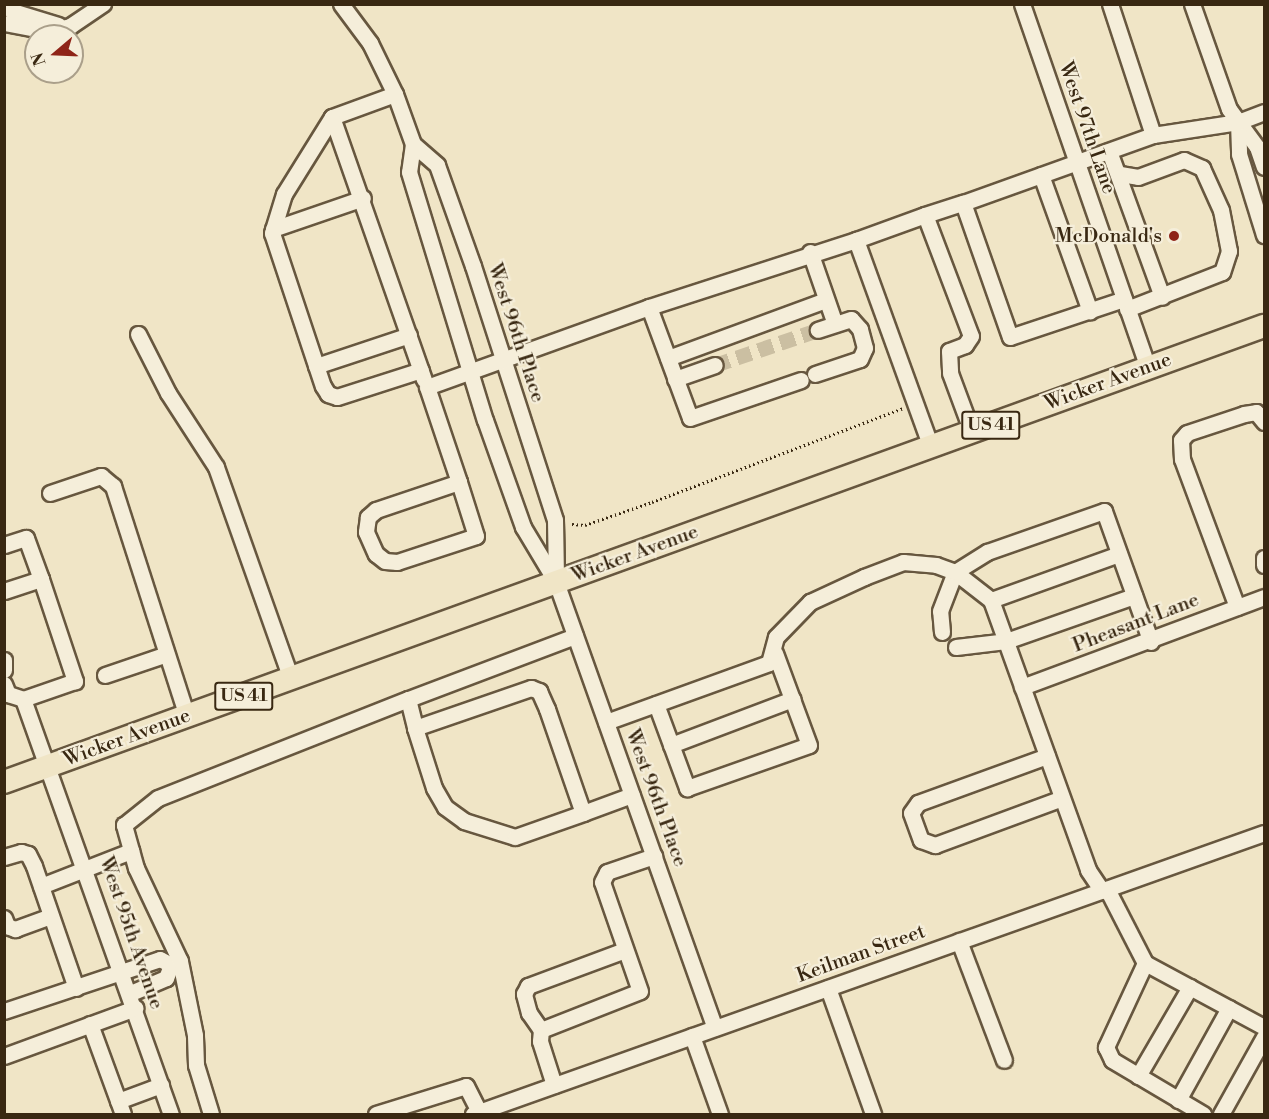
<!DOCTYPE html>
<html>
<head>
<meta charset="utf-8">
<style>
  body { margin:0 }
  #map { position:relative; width:1269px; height:1119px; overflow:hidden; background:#f0e5c6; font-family:"Libre Bodoni",serif }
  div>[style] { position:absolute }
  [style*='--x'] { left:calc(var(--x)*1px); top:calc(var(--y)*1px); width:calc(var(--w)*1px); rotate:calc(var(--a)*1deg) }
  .minor-tunnel>* { height:15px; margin-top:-7.5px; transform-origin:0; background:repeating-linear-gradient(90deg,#cbbfa2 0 15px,transparent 0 23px) }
  .path>* { height:3px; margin-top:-1.5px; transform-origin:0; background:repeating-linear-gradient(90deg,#392812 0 1.5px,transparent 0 4.5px) }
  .roads { filter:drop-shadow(2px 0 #67573f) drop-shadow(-2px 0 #67573f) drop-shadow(0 2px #67573f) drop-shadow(0 -2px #67573f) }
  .minor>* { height:15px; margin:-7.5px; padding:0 7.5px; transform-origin:7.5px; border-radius:7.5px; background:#f5eeda }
  .highway>* { height:22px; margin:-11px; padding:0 11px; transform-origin:11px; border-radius:11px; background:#f0e5c6 }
  .dots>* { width:16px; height:16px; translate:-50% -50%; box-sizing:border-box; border:3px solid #f5eeda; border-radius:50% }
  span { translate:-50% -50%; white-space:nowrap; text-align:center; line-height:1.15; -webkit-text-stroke:4.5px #f5eeda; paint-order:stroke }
  .shield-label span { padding:2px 4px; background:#f5eeda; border:2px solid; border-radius:4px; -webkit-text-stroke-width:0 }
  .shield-label { font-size:18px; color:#392812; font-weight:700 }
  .street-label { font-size:20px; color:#392812 }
  .poi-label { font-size:20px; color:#392812 }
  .right { translate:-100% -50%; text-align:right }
  .frame { position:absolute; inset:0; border:6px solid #392812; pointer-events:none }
  .north { position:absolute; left:24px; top:24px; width:60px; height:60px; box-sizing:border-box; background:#f5eeda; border:2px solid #aa9f8a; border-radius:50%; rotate:251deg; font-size:16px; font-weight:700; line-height:24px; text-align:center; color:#392812 }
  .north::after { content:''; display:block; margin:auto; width:21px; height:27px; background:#8f2418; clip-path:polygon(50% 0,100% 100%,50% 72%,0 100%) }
</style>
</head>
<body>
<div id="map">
  <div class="minor-tunnel">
    <i style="--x:715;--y:365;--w:109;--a:-18.8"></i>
  </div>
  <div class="path">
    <i style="--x:572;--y:524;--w:13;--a:4"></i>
    <i style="--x:585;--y:525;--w:71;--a:-18.9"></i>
    <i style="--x:652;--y:502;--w:268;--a:-20.5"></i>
  </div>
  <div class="roads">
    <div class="minor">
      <i style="--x:7;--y:4;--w:9;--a:54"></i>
      <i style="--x:12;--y:11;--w:48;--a:16.9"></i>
      <i style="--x:341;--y:4;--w:49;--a:53.4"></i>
      <i style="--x:370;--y:43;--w:57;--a:63.9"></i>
      <i style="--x:395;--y:94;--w:53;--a:70.2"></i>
      <i style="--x:413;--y:144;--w:28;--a:98"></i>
      <i style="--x:409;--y:172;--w:259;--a:73"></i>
      <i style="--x:485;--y:420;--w:114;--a:70.4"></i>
      <i style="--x:523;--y:527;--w:64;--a:59"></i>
      <i style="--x:556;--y:582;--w:473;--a:70.4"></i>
      <i style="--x:1022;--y:4;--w:385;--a:70.9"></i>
      <i style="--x:1110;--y:4;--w:138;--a:71.8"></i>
      <i style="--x:1192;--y:4;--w:111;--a:70.6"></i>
      <i style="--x:1229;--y:109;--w:47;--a:53.6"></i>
      <i style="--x:1257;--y:147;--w:21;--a:71"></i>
      <i style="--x:4;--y:23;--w:44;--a:10.5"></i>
      <i style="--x:47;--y:31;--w:24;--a:-12"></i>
      <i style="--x:70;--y:26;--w:40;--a:-34"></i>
      <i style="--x:395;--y:94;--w:67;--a:159.9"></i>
      <i style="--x:332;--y:117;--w:278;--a:70.7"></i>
      <i style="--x:332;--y:117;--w:91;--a:121.9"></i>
      <i style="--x:284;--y:194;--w:41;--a:107.1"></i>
      <i style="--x:272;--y:233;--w:161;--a:71.6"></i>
      <i style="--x:323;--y:386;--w:9;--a:58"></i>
      <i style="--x:328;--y:394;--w:9;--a:18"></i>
      <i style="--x:337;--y:397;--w:88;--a:-17.8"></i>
      <i style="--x:1238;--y:122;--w:32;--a:88"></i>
      <i style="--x:1239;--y:154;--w:85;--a:72.8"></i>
      <i style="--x:413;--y:144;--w:32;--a:41"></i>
      <i style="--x:437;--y:165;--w:107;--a:70.4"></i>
      <i style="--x:473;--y:266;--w:267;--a:72.1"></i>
      <i style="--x:555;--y:520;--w:59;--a:89"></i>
      <i style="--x:1109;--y:151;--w:155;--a:70"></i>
      <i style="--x:1120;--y:174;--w:18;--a:9"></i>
      <i style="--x:1138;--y:177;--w:49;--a:-20.3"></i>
      <i style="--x:1184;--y:160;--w:20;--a:24"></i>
      <i style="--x:1202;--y:168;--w:46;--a:65.7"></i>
      <i style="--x:1221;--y:210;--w:42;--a:79"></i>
      <i style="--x:1229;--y:251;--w:22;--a:108"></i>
      <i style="--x:1222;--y:272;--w:102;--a:158.7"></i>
      <i style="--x:1041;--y:175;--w:145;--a:70.2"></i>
      <i style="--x:925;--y:215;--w:40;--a:-18"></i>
      <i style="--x:273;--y:229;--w:95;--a:-19"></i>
      <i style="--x:856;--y:240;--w:73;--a:-19.9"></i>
      <i style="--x:925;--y:215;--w:129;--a:69.2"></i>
      <i style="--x:971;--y:336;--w:11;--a:124"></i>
      <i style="--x:965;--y:345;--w:17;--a:159"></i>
      <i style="--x:949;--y:351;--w:22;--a:87"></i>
      <i style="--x:950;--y:373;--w:63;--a:69.6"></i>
      <i style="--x:810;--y:252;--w:76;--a:70.9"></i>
      <i style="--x:1124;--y:299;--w:120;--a:161.6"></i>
      <i style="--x:1010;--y:337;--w:142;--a:-109.3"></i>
      <i style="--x:963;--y:203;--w:202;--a:-19.7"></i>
      <i style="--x:1153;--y:135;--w:86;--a:-8.7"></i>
      <i style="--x:1238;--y:122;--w:28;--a:-21"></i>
      <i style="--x:649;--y:307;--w:118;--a:69.7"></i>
      <i style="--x:690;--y:418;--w:117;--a:-18.9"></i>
      <i style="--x:138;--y:334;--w:66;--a:63"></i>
      <i style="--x:168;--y:393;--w:88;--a:57"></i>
      <i style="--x:216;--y:467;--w:225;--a:70.5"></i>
      <i style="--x:668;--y:358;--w:168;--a:-20.2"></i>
      <i style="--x:316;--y:366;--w:98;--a:-18.4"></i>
      <i style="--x:815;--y:374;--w:47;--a:-18.4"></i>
      <i style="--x:860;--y:359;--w:12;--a:-66"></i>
      <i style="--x:865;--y:348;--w:20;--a:-105"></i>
      <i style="--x:860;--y:329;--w:13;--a:-132"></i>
      <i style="--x:851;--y:319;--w:35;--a:162"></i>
      <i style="--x:675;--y:379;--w:42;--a:-19.3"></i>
      <i style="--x:459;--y:482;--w:88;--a:161.4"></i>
      <i style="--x:376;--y:510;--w:11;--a:139"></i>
      <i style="--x:368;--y:517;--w:15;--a:98"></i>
      <i style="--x:366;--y:532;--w:24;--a:66"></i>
      <i style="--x:376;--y:554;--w:11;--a:38"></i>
      <i style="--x:385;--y:561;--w:12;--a:5"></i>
      <i style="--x:397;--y:562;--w:83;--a:-18.2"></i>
      <i style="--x:476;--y:536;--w:57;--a:-107.5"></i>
      <i style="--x:459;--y:482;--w:100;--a:-108.6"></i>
      <i style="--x:427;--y:387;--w:236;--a:-19.8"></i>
      <i style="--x:649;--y:307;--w:218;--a:-17.9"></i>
      <i style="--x:856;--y:240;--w:220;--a:70.1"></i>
      <i style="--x:50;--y:493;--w:54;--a:-18.4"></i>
      <i style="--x:101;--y:476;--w:16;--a:40"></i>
      <i style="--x:113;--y:486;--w:242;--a:72.2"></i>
      <i style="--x:4;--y:545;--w:23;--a:-18"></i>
      <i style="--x:26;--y:538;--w:44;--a:69.9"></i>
      <i style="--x:1264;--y:558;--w:7;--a:90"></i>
      <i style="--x:4;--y:591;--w:39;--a:-18"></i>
      <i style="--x:41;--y:579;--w:108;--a:71.6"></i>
      <i style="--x:75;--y:681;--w:55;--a:160.9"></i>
      <i style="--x:23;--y:699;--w:441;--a:70.4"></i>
      <i style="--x:991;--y:600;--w:136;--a:-19.8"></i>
      <i style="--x:1237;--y:607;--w:158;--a:-110.4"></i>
      <i style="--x:1182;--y:459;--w:19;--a:-93"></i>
      <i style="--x:1181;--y:440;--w:9;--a:-49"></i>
      <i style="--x:1187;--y:433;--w:60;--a:-18.4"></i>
      <i style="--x:1244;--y:414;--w:12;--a:-9"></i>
      <i style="--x:1256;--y:412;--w:13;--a:51"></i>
      <i style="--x:942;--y:632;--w:21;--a:-95"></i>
      <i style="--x:940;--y:611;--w:42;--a:-69"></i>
      <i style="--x:955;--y:572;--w:46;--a:37.9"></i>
      <i style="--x:991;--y:600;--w:287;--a:70.2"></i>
      <i style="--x:1088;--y:870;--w:25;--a:56"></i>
      <i style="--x:575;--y:636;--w:178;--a:159.3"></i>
      <i style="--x:408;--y:699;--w:30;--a:76"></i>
      <i style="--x:415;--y:728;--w:123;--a:-19"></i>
      <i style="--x:531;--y:688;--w:9;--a:21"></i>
      <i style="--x:539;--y:691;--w:20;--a:66"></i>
      <i style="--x:547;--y:709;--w:110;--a:70.9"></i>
      <i style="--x:583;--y:813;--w:52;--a:-20.2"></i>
      <i style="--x:956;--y:647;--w:50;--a:-6.8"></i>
      <i style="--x:1006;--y:641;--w:136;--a:-19.4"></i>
      <i style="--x:4;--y:660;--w:10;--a:90"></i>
      <i style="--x:105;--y:675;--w:65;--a:-18.7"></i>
      <i style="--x:4;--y:684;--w:11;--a:68"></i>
      <i style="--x:8;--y:694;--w:16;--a:18"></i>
      <i style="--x:1022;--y:687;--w:258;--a:-20.4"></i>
      <i style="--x:656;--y:704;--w:90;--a:69.7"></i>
      <i style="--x:687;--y:788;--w:129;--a:-19.4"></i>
      <i style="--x:809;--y:745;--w:98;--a:-110.3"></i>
      <i style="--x:606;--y:722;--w:173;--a:-19.9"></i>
      <i style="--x:769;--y:663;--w:27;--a:-75"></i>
      <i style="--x:776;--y:637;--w:49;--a:-45.8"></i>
      <i style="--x:810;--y:602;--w:60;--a:-24.8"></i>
      <i style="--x:864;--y:577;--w:42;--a:-21"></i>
      <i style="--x:903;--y:562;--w:33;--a:5"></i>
      <i style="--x:936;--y:565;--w:20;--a:20"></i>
      <i style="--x:955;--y:572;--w:38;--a:-32"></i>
      <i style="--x:987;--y:552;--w:124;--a:-19.3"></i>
      <i style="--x:1104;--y:511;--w:139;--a:70.3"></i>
      <i style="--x:415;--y:728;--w:63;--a:72.4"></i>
      <i style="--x:434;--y:788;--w:22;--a:60"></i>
      <i style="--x:445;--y:807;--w:24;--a:36"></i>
      <i style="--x:464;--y:821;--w:53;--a:17.4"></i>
      <i style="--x:515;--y:837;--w:72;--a:-19.4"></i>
      <i style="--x:671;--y:745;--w:130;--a:-20.7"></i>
      <i style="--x:1047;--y:756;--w:137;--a:160"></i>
      <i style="--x:918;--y:803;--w:12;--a:125"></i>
      <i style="--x:911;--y:813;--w:29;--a:70"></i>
      <i style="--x:921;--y:840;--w:15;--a:20"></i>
      <i style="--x:935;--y:845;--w:135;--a:-20.3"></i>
      <i style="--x:4;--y:857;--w:18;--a:-16"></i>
      <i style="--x:21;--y:852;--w:7;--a:16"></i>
      <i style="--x:28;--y:854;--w:13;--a:63"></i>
      <i style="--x:34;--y:866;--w:129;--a:71"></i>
      <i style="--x:41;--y:886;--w:97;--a:-21.3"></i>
      <i style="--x:1107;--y:889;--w:83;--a:62.8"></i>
      <i style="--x:1145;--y:963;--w:135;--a:28.3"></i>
      <i style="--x:4;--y:918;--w:9;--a:69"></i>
      <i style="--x:7;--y:926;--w:9;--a:21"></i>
      <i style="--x:15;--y:929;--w:38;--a:-20"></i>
      <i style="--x:959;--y:941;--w:127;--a:69.3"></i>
      <i style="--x:1145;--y:963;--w:93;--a:114.9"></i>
      <i style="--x:1106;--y:1047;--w:14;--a:65"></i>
      <i style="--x:1112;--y:1060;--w:106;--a:30.7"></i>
      <i style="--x:828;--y:988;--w:134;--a:70.3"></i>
      <i style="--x:4;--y:1011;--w:164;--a:-18.4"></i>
      <i style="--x:160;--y:959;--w:13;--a:29"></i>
      <i style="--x:171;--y:965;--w:14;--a:111"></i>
      <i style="--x:166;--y:978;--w:39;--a:157"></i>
      <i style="--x:90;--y:1024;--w:96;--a:69.9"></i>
      <i style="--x:541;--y:1030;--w:21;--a:-125"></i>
      <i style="--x:529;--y:1013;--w:20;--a:-105"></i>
      <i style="--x:524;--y:994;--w:9;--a:-63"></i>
      <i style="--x:528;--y:986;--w:103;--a:-20.4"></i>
      <i style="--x:692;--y:1036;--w:83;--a:70.3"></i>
      <i style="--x:4;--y:1056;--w:140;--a:-20.1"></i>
      <i style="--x:1138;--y:1076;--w:103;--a:-59.7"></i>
      <i style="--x:554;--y:1085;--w:46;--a:-107.7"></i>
      <i style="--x:540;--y:1041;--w:11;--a:-85"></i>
      <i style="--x:541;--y:1030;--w:106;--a:-21.5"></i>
      <i style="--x:640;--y:991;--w:115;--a:-109.2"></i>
      <i style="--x:602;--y:882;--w:11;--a:-63"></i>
      <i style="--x:607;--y:872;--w:50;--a:-18.8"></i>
      <i style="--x:1178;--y:1100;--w:105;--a:-61"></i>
      <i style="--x:118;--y:1101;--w:46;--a:-20.4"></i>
      <i style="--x:211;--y:1114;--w:51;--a:-107"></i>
      <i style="--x:196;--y:1065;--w:30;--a:-92"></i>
      <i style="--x:195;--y:1035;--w:76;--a:-101.5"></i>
      <i style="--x:180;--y:961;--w:103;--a:-115.3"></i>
      <i style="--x:136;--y:868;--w:45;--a:-105.6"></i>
      <i style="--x:124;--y:825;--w:43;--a:-38.5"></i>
      <i style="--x:158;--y:798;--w:269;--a:-21.6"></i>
      <i style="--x:376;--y:1114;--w:94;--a:-17.3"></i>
      <i style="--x:466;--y:1086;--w:29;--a:63"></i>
      <i style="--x:473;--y:1114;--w:839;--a:-19.56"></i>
      <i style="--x:1221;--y:1114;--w:88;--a:-60.8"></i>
    </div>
    <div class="highway">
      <i style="--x:4;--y:782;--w:1340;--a:-19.9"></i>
    </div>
  </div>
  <div class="dots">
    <i style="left:1174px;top:236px;background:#8f2418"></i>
  </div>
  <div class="shield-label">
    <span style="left:991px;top:425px">US 41</span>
    <span style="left:244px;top:696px">US 41</span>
  </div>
  <div class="street-label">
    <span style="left:1087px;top:128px;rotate:71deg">West 97th Lane</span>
    <span style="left:516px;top:333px;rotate:72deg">West 96th Place</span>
    <span style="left:1108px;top:382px;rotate:-20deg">Wicker Avenue</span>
    <span style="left:635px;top:554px;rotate:-20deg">Wicker Avenue</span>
    <span style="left:1136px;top:623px;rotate:-21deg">Pheasant Lane</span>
    <span style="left:127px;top:738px;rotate:-20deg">Wicker Avenue</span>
    <span style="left:656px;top:798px;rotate:70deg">West 96th Place</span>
    <span style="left:131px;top:933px;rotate:71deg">West 95th Avenue</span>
    <span style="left:861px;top:954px;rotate:-20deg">Keilman Street</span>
  </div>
  <div class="poi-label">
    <span class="right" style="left:1162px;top:236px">McDonald's</span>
  </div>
  <div class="frame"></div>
  <div class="north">N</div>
</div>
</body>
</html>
